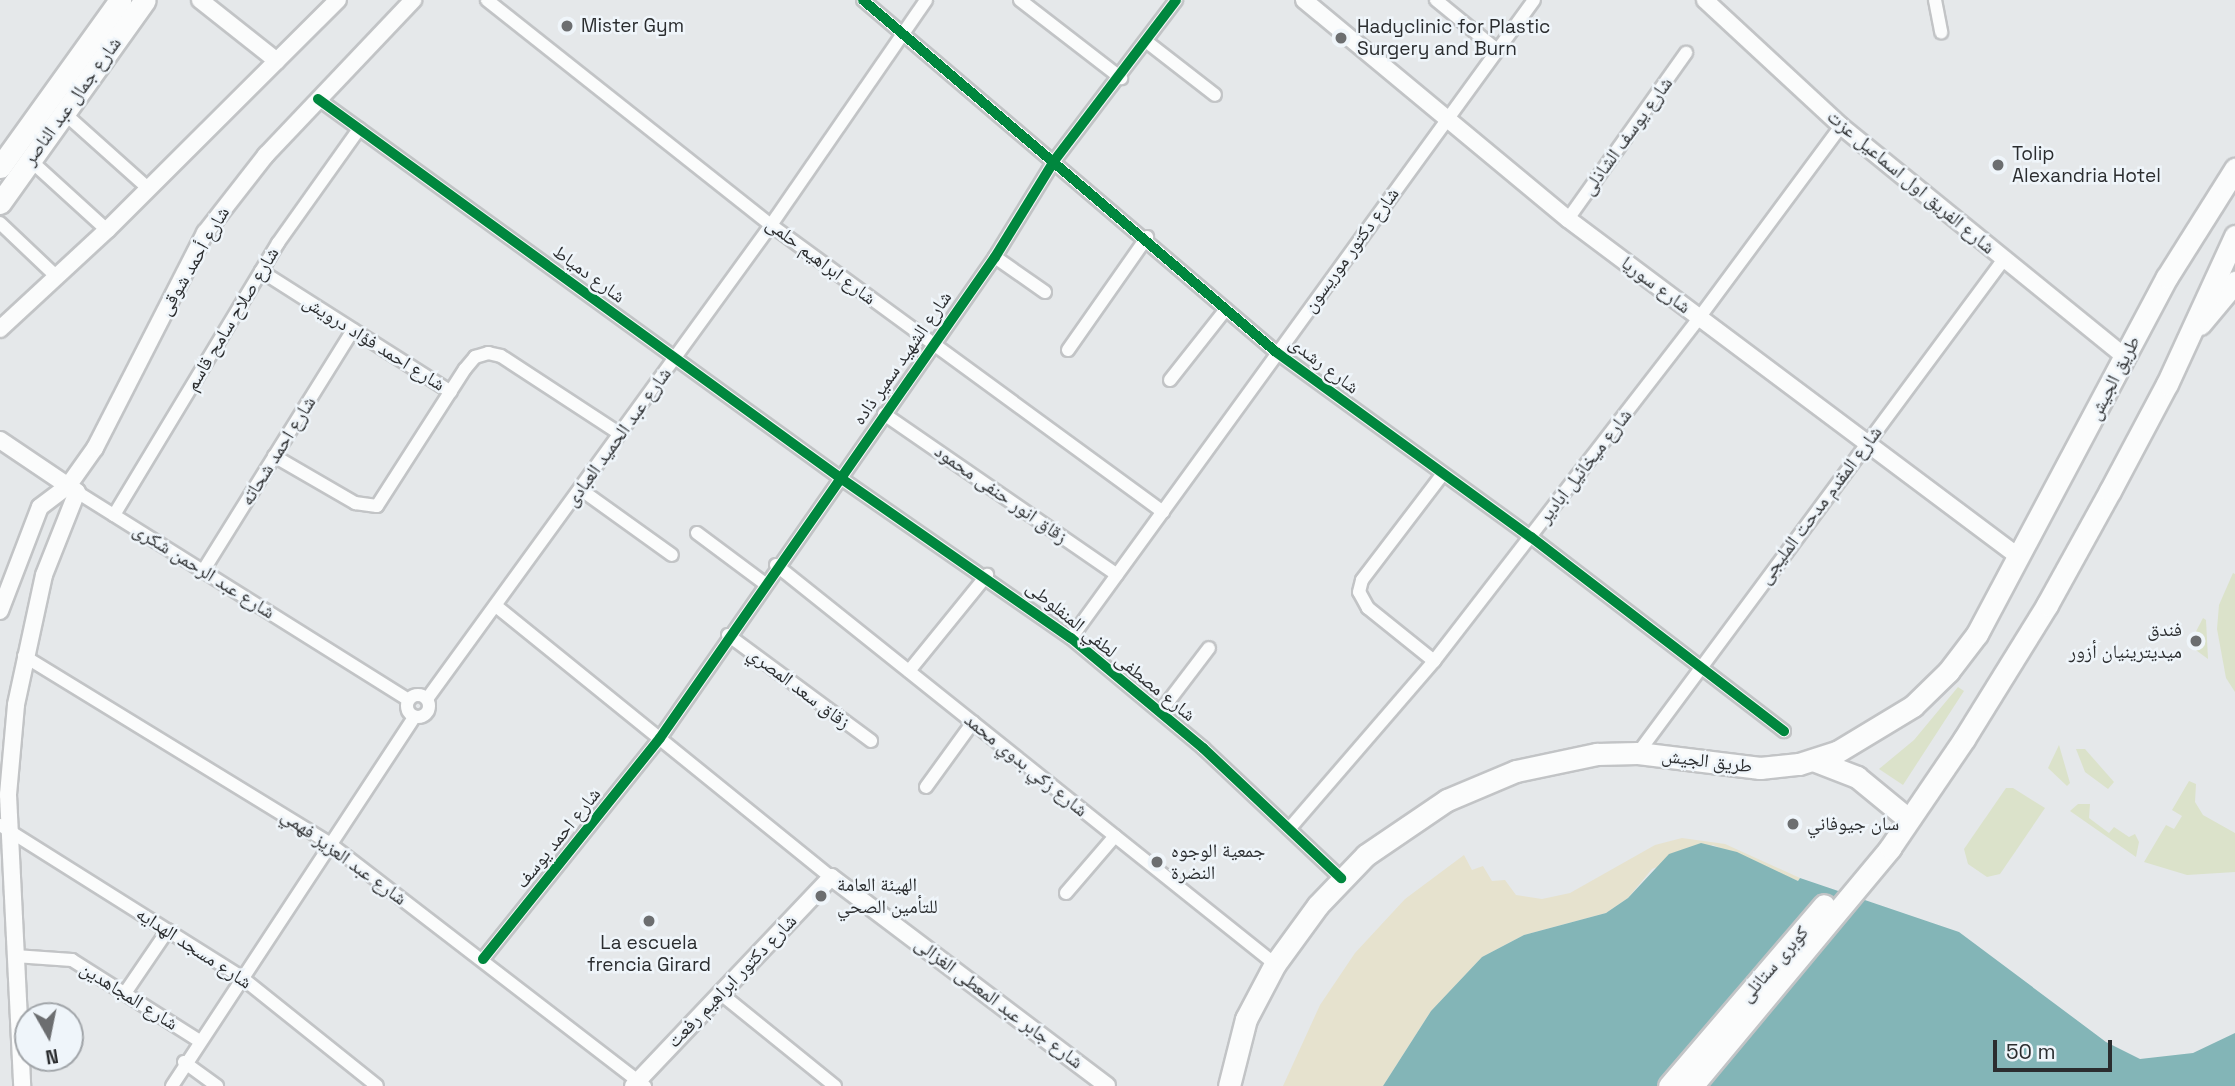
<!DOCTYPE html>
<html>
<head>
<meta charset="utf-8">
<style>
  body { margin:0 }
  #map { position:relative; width:2235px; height:1086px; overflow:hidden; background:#e5e8ea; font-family:"Space Grotesk","Noto Naskh Arabic",sans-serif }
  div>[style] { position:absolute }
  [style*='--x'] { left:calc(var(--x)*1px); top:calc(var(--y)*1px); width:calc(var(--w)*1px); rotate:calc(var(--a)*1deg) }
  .green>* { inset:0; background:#dbe2ca }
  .sand>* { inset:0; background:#e6e2ce }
  .water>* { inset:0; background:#83b5b7 }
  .roads { filter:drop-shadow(2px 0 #c2c4c6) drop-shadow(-2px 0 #c2c4c6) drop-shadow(0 2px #c2c4c6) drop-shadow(0 -2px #c2c4c6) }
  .minor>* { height:12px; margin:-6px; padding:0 6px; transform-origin:6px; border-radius:6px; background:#fbfcfc }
  .minor>.ring { margin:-6px; padding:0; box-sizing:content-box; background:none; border:12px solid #fbfcfc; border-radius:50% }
  .tertiary>* { height:16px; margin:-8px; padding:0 8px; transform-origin:8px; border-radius:8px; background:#fbfcfc }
  .primary>* { height:21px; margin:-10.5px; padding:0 10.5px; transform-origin:10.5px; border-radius:10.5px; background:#fbfcfc }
  .trunk>* { height:21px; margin:-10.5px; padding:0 10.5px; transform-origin:10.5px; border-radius:10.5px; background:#fbfcfc }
  .cycleway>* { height:10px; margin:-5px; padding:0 5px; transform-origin:5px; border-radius:5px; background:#00873e }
  .dots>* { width:19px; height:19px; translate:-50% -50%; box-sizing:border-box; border:4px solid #eff5fa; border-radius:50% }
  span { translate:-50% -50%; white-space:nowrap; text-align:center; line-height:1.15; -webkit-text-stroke:5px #eff5fa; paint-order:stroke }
  .poi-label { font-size:19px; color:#2b2d2f }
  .left { translate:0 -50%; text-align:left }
  .right { translate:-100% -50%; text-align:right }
  .street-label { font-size:19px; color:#2b2d2f }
  .north { position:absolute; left:14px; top:1002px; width:70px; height:70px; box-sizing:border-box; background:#eff5fa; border:2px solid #a1a5a9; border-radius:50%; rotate:171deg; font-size:19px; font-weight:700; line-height:28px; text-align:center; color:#2b2d2f }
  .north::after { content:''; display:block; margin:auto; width:24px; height:32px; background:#6c6e70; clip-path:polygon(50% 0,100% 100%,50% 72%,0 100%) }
  .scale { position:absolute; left:1993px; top:1040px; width:119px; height:32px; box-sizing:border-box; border:4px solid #2b2d2f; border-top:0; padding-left:9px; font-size:21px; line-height:24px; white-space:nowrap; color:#2b2d2f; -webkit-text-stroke:5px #eff5fa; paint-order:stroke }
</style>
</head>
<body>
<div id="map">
  <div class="green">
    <i style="clip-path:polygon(2233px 573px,2235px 574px,2235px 692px,2226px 678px,2217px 629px,2219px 605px)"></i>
    <i style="clip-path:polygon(2203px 618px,2206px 620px,2208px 659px,2189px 645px)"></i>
    <i style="clip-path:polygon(1958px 687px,1964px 691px,1903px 785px,1879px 769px,1914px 740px)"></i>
    <i style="clip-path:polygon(2059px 745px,2070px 783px,2067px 786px,2048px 768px)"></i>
    <i style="clip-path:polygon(2076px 749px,2085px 749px,2114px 782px,2108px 789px,2085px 772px)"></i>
    <i style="clip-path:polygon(2189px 781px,2196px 784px,2195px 802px,2203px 815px,2235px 833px,2235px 872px,2187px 875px,2144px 862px,2166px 825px,2174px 829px,2182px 816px,2172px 810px)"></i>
    <i style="clip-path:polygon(2006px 788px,2013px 788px,2045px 808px,2000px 874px,1987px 877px,1968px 864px,1964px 849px)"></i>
    <i style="clip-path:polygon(2078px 804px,2090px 804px,2089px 818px,2109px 833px,2114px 827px,2129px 837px,2135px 834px,2139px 842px,2136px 857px,2070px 811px)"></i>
  </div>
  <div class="sand">
    <i style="clip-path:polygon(1682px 838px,1725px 844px,1800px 878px,1798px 881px,1713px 845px,1652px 869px,1628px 898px,1606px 913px,1524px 935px,1482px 957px,1431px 1011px,1383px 1086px,1283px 1086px,1320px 1005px,1355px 953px,1405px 899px,1464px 855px,1472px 870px,1483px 866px,1492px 881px,1505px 880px,1516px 895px,1542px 899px,1570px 893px,1655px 845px)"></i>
  </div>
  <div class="water">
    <i style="clip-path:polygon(1701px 843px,1737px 852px,1798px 881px,1800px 878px,1959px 932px,2106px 1042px,2140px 1059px,2193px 1053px,2235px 1033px,2235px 1086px,1383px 1086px,1431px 1011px,1482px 957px,1524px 935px,1606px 913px,1628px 898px,1669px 854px)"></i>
  </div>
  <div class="roads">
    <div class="minor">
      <i style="--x:487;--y:0;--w:362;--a:38.4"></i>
      <i style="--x:771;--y:225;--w:486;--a:36.2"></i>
      <i style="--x:863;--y:0;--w:543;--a:40.44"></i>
      <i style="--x:1276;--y:352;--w:315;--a:36"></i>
      <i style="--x:1531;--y:537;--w:319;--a:37.5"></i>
      <i style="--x:1020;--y:0;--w:128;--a:37.7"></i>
      <i style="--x:1436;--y:0;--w:79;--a:39.3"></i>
      <i style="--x:1935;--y:0;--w:33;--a:79"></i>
      <i style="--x:1147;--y:42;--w:86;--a:37.9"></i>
      <i style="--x:318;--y:99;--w:644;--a:35.96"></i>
      <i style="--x:839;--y:477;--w:282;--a:34.8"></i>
      <i style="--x:1071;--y:638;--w:172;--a:39.8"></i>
      <i style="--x:1203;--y:748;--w:190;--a:43.3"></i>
      <i style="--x:64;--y:113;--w:114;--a:41.8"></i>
      <i style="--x:30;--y:160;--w:104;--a:42.3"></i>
      <i style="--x:1568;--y:219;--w:204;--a:-54.6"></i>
      <i style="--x:0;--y:223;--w:79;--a:43.5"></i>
      <i style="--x:995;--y:257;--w:61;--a:35"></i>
      <i style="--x:261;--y:271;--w:225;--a:32.5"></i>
      <i style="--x:1068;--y:350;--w:138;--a:-55"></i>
      <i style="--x:1170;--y:380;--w:90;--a:-51.7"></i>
      <i style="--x:884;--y:414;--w:283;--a:34.6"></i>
      <i style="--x:274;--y:456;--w:94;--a:30.1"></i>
      <i style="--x:355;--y:503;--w:22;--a:8"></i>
      <i style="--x:377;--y:506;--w:163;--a:-57.3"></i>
      <i style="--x:465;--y:369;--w:16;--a:-50"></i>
      <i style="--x:475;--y:357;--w:14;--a:-17"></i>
      <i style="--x:488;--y:353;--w:13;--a:13"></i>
      <i style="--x:501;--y:356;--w:142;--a:33.2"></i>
      <i style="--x:580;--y:489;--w:113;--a:35.7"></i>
      <i style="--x:77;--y:492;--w:391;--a:32.1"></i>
      <i style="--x:114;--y:515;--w:318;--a:-58.9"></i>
      <i style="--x:278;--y:243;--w:140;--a:-54.6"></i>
      <i style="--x:697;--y:533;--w:84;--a:36.7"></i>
      <i style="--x:776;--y:565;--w:639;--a:38.65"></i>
      <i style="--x:203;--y:571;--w:284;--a:-58.1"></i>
      <i style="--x:496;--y:606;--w:431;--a:39"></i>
      <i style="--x:728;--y:635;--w:178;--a:36.5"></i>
      <i style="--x:1071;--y:638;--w:788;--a:-54.03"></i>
      <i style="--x:24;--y:656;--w:358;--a:31.5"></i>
      <i style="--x:329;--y:843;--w:399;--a:37.6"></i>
      <i style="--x:1434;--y:661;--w:85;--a:-141.2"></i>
      <i style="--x:1368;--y:608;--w:18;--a:-119"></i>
      <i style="--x:1359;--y:592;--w:12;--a:-76"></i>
      <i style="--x:1362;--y:580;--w:132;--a:-52.7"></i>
      <i style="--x:909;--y:671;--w:124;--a:-50.9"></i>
      <i class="ring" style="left:407px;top:695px;width:10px;height:10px"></i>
      <i style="--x:427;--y:699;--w:586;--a:-54.03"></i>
      <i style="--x:771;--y:225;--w:273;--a:-55.4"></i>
      <i style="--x:1161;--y:711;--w:79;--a:-52.7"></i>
      <i style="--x:1638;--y:753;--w:615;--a:-53.47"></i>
      <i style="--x:926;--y:787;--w:80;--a:-54.1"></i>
      <i style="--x:0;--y:825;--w:285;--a:32.2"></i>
      <i style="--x:241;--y:977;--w:174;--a:38.7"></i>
      <i style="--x:1290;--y:828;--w:221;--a:-49.2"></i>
      <i style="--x:1434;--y:661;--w:433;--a:-52.3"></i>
      <i style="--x:1699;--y:318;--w:239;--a:-53.5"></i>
      <i style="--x:1066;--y:893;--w:75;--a:-49.3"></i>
      <i style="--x:15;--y:956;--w:57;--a:4"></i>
      <i style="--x:72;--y:960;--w:149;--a:32.4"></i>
      <i style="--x:483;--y:959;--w:283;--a:-51.3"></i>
      <i style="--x:660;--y:738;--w:586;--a:-55.14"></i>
      <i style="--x:995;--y:257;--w:113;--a:-58.4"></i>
      <i style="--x:1054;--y:161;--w:202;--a:-52.8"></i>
      <i style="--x:125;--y:993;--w:76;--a:-55.7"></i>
      <i style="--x:720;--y:993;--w:148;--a:39"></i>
      <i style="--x:184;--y:1062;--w:41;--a:36"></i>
      <i style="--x:172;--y:1086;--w:441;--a:-56.7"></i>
    </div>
    <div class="tertiary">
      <i style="--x:200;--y:0;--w:98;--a:38.4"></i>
      <i style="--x:1304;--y:0;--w:343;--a:39.7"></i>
      <i style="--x:1568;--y:219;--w:564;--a:36.85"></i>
      <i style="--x:1705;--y:0;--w:185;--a:42.8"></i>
      <i style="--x:1841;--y:126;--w:365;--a:39.1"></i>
      <i style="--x:0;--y:329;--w:146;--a:-42.8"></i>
      <i style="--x:107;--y:230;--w:326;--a:-44.9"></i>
      <i style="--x:0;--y:440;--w:93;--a:34"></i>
      <i style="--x:77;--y:492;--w:89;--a:111.7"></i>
      <i style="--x:44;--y:575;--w:133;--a:102.2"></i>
      <i style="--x:16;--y:705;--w:90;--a:95.1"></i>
      <i style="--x:8;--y:795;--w:291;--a:87.2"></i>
      <i style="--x:0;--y:611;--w:111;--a:-69"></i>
      <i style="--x:40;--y:507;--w:35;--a:-37"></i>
      <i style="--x:68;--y:486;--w:47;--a:-54.6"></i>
      <i style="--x:95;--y:448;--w:242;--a:-62.9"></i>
      <i style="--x:205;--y:233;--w:99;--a:-52"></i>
      <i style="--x:266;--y:155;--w:214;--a:-46.5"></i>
      <i style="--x:633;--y:1086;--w:288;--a:-46.5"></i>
      <i style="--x:831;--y:877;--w:346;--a:37.1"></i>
    </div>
    <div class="primary">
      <i style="--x:0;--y:167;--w:206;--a:-54.3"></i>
      <i style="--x:0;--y:203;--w:249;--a:-54.5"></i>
    </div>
    <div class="trunk">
      <i style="--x:2200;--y:324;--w:55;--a:-50.2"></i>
      <i style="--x:1813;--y:760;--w:47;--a:21.1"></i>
      <i style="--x:1857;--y:777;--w:65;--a:39.4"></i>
      <i style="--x:1229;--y:1086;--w:69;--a:-75.8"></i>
      <i style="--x:1246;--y:1019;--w:62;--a:-62.2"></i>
      <i style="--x:1275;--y:964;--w:73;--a:-53.9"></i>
      <i style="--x:1318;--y:905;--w:69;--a:-46.2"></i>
      <i style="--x:1366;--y:855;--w:98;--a:-34.2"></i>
      <i style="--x:1447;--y:800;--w:75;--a:-22.8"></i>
      <i style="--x:1516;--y:771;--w:83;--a:-11.9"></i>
      <i style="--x:1597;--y:754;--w:41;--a:-1.4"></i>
      <i style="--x:1638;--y:753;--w:123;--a:7"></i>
      <i style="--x:1760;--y:768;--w:39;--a:-6"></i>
      <i style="--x:1799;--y:764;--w:40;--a:-18"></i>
      <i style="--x:1837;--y:752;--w:89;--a:-31.2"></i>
      <i style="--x:1913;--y:706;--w:49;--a:-44.2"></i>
      <i style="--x:1948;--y:672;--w:48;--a:-52.7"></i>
      <i style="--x:1977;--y:634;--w:404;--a:-62"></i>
      <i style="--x:2167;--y:277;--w:128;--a:-57.8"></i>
      <i style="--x:1669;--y:1086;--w:238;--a:-49.4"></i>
      <i style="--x:1692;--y:1086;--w:310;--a:-50.2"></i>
      <i style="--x:1890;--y:848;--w:132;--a:-55.8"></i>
      <i style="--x:1964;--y:739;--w:158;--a:-58.2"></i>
      <i style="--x:2047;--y:605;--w:130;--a:-61.1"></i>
      <i style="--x:2110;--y:491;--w:121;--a:-62"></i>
      <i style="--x:2167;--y:384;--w:163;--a:-65.3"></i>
    </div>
  </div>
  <div class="cycleway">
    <i style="--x:863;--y:0;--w:543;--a:40.44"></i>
    <i style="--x:1276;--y:352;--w:315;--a:36"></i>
    <i style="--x:1531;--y:537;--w:319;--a:37.5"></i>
    <i style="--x:318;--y:99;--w:644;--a:35.96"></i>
    <i style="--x:839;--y:477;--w:282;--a:34.8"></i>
    <i style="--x:1071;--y:638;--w:172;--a:39.8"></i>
    <i style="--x:1203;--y:748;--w:190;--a:43.3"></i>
    <i style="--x:483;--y:959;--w:283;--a:-51.3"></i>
    <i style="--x:660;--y:738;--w:586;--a:-55.14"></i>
    <i style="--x:995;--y:257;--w:113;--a:-58.4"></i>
    <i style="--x:1054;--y:161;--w:202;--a:-52.8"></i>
  </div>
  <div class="dots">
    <i style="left:567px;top:26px;background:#6c6e70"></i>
    <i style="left:1341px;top:38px;background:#6c6e70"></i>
    <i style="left:1998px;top:165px;background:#6c6e70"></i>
    <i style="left:2196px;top:641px;background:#6c6e70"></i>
    <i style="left:1793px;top:824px;background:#6c6e70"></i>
    <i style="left:1157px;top:862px;background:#6c6e70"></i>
    <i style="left:821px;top:896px;background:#6c6e70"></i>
    <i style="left:649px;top:921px;background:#6c6e70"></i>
  </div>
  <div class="poi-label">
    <span class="left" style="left:581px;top:26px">Mister Gym</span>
    <span class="left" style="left:1357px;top:38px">Hadyclinic for Plastic<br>Surgery and Burn</span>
    <span class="left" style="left:2012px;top:165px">Tolip<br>Alexandria Hotel</span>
    <span class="right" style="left:2182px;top:641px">فندق<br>ميديترينيان أزور</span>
    <span class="left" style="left:1807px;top:824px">سان جيوفاني</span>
    <span class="left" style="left:1171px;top:862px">جمعية الوجوه<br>النضرة</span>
    <span class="left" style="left:837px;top:896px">الهيئة العامة<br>للتأمين الصحي</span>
    <span style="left:649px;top:954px">La escuela<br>frencia Girard</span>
  </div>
  <div class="street-label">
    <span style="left:72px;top:101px;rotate:-54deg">شارع جمال عبد الناصر</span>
    <span style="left:1627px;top:136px;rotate:-54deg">شارع يوسف الشاذلى</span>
    <span style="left:1911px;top:182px;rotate:40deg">شارع الفريق اول اسماعيل عزت</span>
    <span style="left:1351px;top:250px;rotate:-54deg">شارع دكتور موريسون</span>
    <span style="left:194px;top:261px;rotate:-60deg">شارع أحمد شوقى</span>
    <span style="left:821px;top:261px;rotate:37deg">شارع ابراهيم حلمى</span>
    <span style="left:589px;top:274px;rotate:36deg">شارع دمياط</span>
    <span style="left:1656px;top:285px;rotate:37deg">شارع سوريا</span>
    <span style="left:232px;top:319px;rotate:-59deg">شارع صلاح سامح قاسم</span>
    <span style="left:374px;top:343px;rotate:32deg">شارع احمد فؤاد درويش</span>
    <span style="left:902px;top:358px;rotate:-55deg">شارع الشهيد سمير ذاده</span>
    <span style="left:1324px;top:365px;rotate:37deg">شارع رشدى</span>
    <span style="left:2114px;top:378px;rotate:-63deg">طريق الجيش</span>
    <span style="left:618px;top:437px;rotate:-54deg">شارع عبد الحميد العبادى</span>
    <span style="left:278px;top:451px;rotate:-58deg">شارع احمد شحاته</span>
    <span style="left:1585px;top:466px;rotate:-52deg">شارع ميخائيل ابادير</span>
    <span style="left:1001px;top:494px;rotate:35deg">زقاق انور حنفى محمود</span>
    <span style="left:1820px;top:505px;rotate:-53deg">شارع المقدم مدحت المليجى</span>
    <span style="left:204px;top:571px;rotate:32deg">شارع عبد الرحمن شكرى</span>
    <span style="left:1111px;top:651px;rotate:39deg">شارع مصطفى لطفي المنفلوطى</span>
    <span style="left:799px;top:688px;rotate:37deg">زقاق سعد المصري</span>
    <span style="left:1707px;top:761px;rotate:7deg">طريق الجيش</span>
    <span style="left:1026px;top:765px;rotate:39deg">شارع زكي بدوي محمد</span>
    <span style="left:558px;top:838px;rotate:-51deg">شارع احمد يوسف</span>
    <span style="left:344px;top:857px;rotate:36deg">شارع عبد العزيز فهمي</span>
    <span style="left:194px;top:948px;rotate:33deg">شارع مسجد الهدايه</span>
    <span style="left:1774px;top:964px;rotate:-49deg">كوبرى ستانلى</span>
    <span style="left:732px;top:981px;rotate:-46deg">شارع دكتور ابراهيم رفعت</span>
    <span style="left:129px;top:996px;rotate:32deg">شارع المجاهدين</span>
    <span style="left:999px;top:1003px;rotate:37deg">شارع جابر عبد المعطى الغزالى</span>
  </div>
  <div class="north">N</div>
  <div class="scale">50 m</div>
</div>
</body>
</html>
